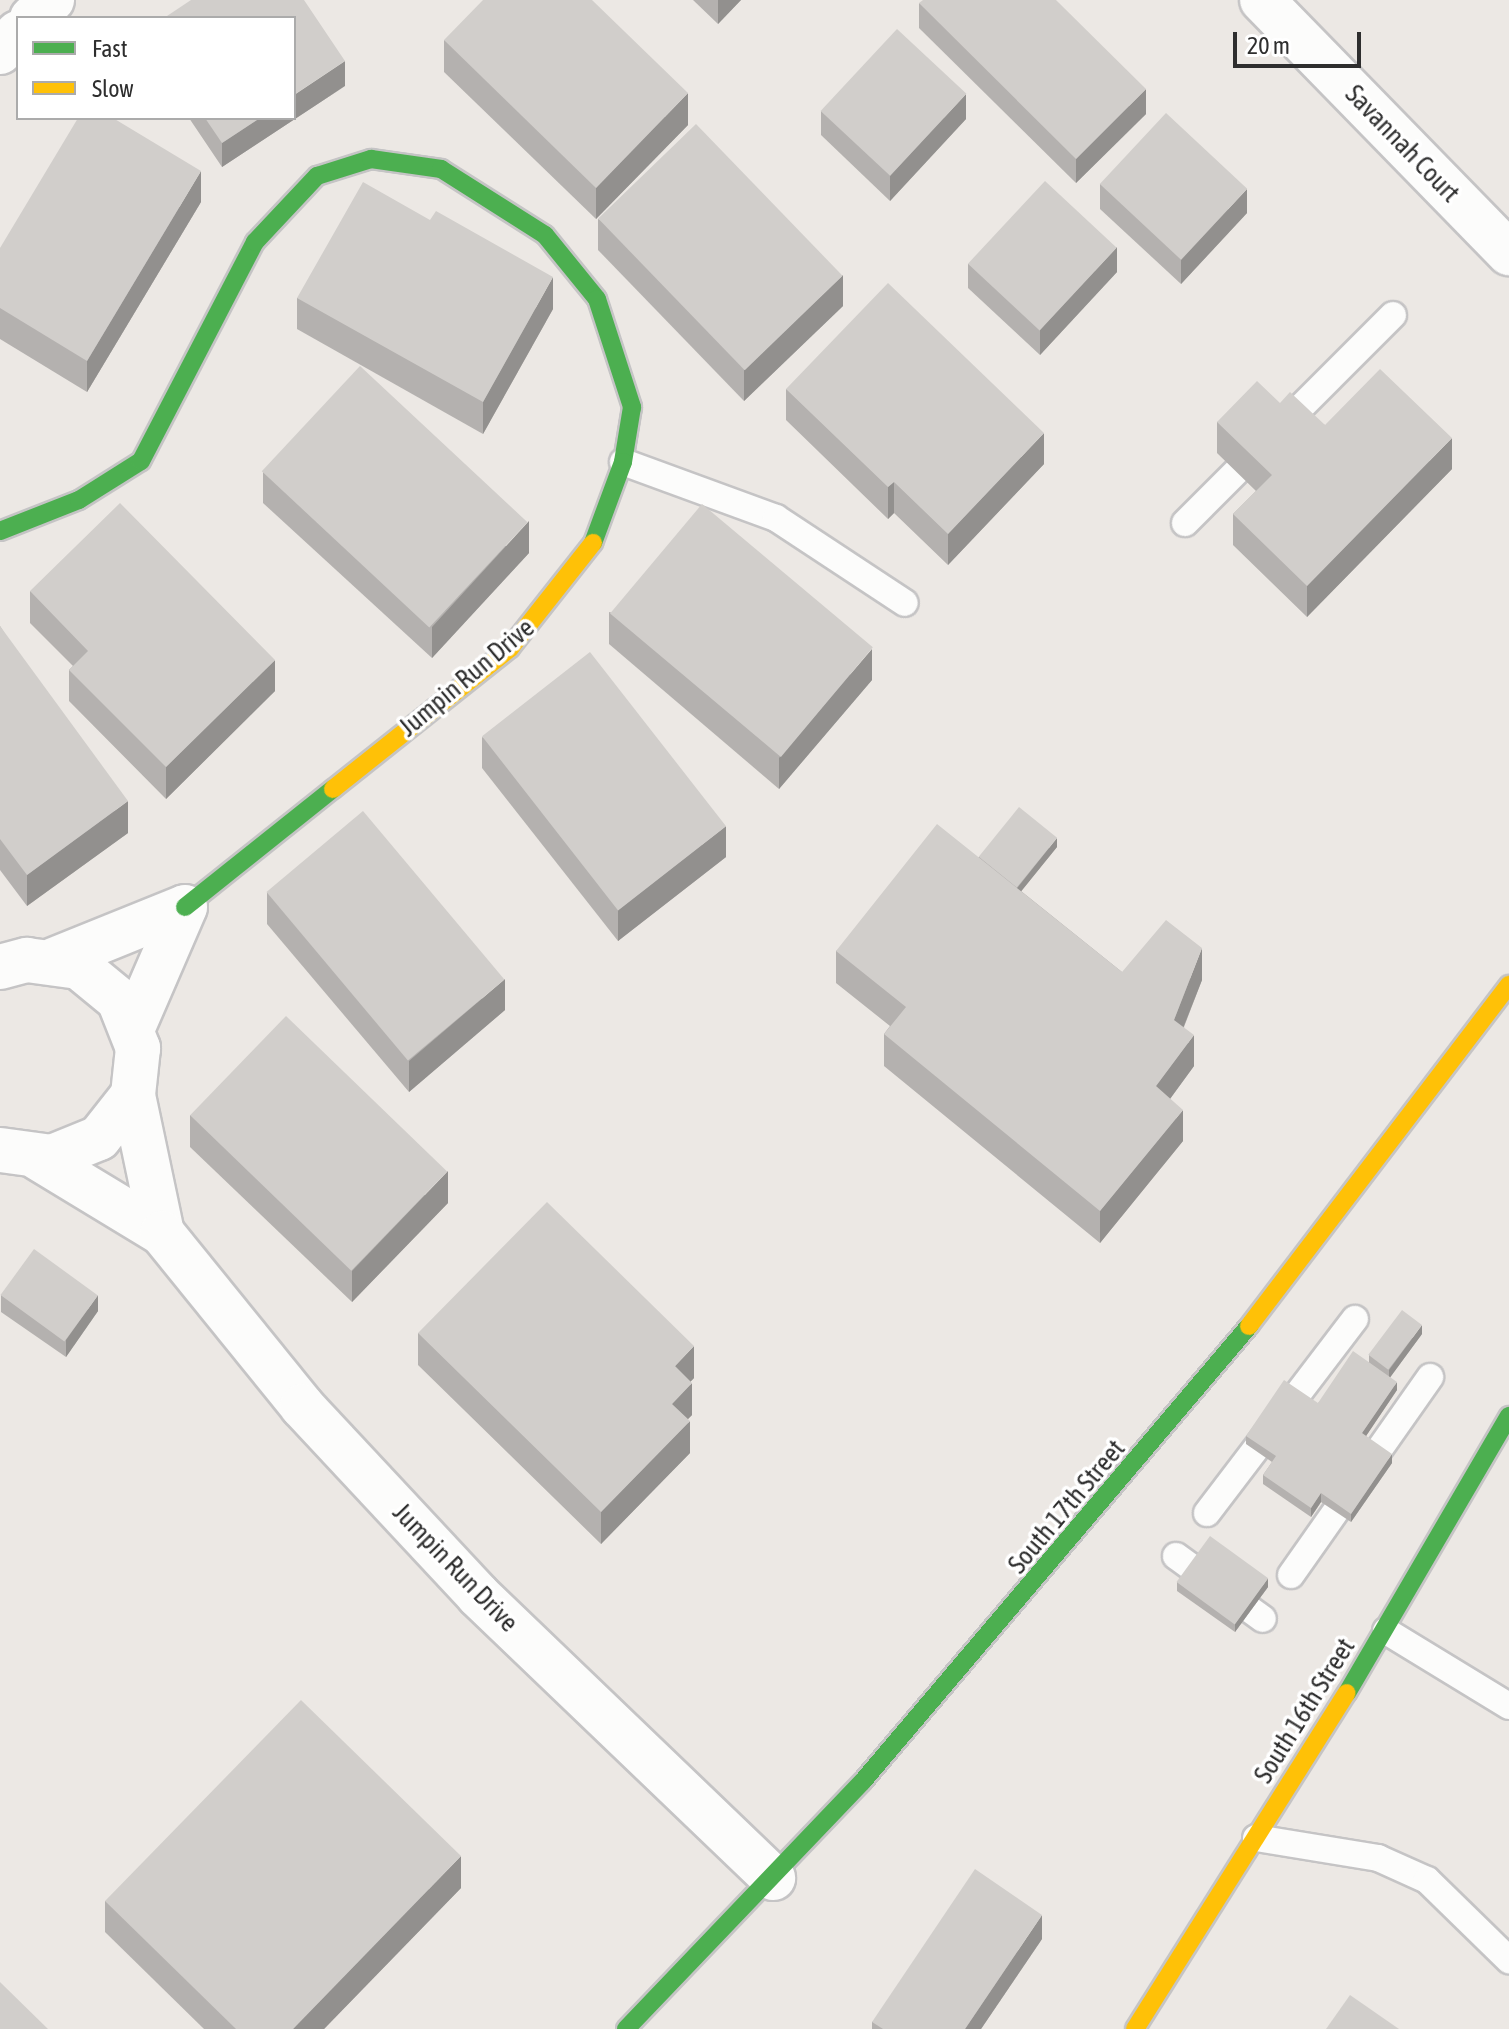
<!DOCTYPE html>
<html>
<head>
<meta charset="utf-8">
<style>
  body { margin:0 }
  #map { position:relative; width:1509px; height:2029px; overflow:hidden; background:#ece8e4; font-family:"Asap Condensed",sans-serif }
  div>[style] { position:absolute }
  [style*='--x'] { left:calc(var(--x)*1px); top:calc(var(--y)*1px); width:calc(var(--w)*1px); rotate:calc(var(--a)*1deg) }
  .roads { filter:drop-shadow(2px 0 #c5c4c5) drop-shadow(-2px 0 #c5c4c5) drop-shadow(0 2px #c5c4c5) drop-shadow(0 -2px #c5c4c5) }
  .lane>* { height:26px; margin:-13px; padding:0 13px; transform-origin:13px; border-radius:13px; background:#fcfcfb }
  .street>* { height:44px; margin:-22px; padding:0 22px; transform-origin:22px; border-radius:22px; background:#fcfcfb }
  .fast>* { height:18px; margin:-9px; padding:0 9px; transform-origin:9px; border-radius:9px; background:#4caf50 }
  .slow>* { height:18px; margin:-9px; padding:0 9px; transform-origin:9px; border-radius:9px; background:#ffc107 }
  .wall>* { inset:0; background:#b4b1af }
  .shaded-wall>* { inset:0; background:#92908e }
  .building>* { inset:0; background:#d1cecb; transform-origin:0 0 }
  span { translate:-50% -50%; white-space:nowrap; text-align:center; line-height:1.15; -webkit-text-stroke:7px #fff; paint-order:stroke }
  .street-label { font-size:26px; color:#2e2e2e }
  .legend { position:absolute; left:16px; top:16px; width:280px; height:104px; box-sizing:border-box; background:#fff; border:2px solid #ababab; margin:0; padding:10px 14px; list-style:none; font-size:24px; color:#2e2e2e }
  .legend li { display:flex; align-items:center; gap:16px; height:40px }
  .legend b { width:40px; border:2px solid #ababab }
  .scale { position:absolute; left:1233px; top:32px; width:128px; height:36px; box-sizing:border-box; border:4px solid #2e2e2e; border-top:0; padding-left:10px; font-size:24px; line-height:28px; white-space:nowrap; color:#2e2e2e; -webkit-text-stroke:6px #fff; paint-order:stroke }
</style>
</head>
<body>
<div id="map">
  <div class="roads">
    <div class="lane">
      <i style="--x:623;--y:462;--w:163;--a:20.1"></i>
      <i style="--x:776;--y:518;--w:154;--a:33.4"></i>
      <i style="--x:1185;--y:523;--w:294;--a:-45"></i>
      <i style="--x:1207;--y:1513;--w:244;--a:-52.7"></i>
      <i style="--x:1176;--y:1556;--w:107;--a:35.9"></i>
      <i style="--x:1291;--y:1575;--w:242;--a:-54.9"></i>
      <i style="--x:1386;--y:1631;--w:144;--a:31.4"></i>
      <i style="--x:1256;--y:1838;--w:124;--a:9.3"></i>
      <i style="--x:1378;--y:1858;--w:54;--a:24.2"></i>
      <i style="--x:1427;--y:1880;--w:115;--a:44.3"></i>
    </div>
    <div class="street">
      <i style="--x:1262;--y:0;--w:354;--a:45.7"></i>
      <i style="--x:32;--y:18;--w:27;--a:-42"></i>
      <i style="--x:0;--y:52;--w:26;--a:-47"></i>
      <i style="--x:54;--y:960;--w:141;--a:-22"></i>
      <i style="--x:185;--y:907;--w:131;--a:113.4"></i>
      <i style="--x:0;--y:967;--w:28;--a:-15"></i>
      <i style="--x:27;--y:960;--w:52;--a:7.7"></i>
      <i style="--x:79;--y:967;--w:52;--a:39.5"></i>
      <i style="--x:119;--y:1000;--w:52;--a:68.4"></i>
      <i style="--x:138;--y:1048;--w:47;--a:96.1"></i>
      <i style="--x:133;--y:1095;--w:55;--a:128.3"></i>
      <i style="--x:99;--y:1138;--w:51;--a:158"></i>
      <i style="--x:52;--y:1157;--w:52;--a:-172.3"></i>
      <i style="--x:38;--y:1158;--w:145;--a:31.2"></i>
      <i style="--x:162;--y:1233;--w:141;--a:-101.9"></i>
      <i style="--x:162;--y:1233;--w:223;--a:51"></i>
      <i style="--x:302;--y:1406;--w:258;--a:47"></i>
      <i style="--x:478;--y:1595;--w:409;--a:43.8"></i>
    </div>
    <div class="fast">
      <i style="--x:0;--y:531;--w:85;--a:-21.4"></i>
      <i style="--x:79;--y:500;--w:73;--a:-32.2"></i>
      <i style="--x:141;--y:461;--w:247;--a:-62.5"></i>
      <i style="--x:255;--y:242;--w:91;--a:-46.8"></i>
      <i style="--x:317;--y:176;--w:57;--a:-17.5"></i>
      <i style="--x:371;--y:159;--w:71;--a:8.1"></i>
      <i style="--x:441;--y:169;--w:123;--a:32.4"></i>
      <i style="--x:545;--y:235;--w:82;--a:50.9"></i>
      <i style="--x:597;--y:299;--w:114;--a:72"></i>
      <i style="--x:632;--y:407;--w:56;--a:99.3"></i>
      <i style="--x:623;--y:462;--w:86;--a:110.3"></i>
      <i style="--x:185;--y:907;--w:189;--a:-38.6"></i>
      <i style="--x:1347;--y:1693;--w:321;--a:-59.7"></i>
      <i style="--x:626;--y:2029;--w:343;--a:-46.3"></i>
      <i style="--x:863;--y:1781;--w:597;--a:-49.69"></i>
    </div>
    <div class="slow">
      <i style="--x:333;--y:789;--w:226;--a:-38.5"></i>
      <i style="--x:510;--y:648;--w:134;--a:-51.7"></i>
      <i style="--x:1249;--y:1326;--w:429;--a:-52.7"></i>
      <i style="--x:1135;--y:2029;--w:397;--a:-57.8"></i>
    </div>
  </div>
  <div class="wall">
    <i style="clip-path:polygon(693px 0,741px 0,718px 24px)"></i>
    <i style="clip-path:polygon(919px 3px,1146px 114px,1076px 183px,919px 28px)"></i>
    <i style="clip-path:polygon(444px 40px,688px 125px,596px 219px,444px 72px)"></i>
    <i style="clip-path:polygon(345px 86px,222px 167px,189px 118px,294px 118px)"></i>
    <i style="clip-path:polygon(821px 111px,966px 119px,890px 201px,821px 135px)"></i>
    <i style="clip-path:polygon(1100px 184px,1247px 213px,1181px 284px,1100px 209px)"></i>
    <i style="clip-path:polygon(201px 202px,87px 392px,0 339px,0 248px)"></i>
    <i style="clip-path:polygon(598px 219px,843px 306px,744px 401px,598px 250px)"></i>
    <i style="clip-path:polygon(968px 264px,1117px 272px,1040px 355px,968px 288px)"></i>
    <i style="clip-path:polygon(297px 298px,553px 309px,483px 434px,297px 329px)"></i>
    <i style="clip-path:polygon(786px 389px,1044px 464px,948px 565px,894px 513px,888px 519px,786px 420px)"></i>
    <i style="clip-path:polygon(1280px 403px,1325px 425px,1452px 469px,1307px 617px,1233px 545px,1233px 514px,1256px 491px,1217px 453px,1217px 422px)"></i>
    <i style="clip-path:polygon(263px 472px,529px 553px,432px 658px,263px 503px)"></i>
    <i style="clip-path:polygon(30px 591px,275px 691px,166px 799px,69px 701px,69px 670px,73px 666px,30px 623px)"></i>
    <i style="clip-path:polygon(609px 612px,872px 680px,779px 789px,609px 644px)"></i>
    <i style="clip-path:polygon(0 626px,128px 833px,27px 906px,0 870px)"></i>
    <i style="clip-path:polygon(482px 737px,726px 857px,618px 941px,482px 768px)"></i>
    <i style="clip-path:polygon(1057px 847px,1021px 891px,1122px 972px,1202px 980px,1184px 1027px,1194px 1066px,1170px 1099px,1183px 1141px,1100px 1243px,884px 1066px,884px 1034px,890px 1026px,836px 983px,836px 951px,979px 857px)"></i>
    <i style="clip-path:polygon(267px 892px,505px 1010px,409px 1092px,267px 924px)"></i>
    <i style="clip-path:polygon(190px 1115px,448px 1203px,352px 1302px,190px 1147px)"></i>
    <i style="clip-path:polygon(1px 1295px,98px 1311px,66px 1357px,1px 1312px)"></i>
    <i style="clip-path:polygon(418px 1333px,694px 1378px,690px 1382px,692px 1415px,688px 1419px,690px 1453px,601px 1544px,418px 1365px)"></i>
    <i style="clip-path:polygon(1422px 1334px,1390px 1377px,1397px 1390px,1366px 1436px,1392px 1463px,1351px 1522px,1321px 1502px,1311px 1517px,1263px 1484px,1263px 1475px,1272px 1462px,1246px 1444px,1246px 1436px,1318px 1403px,1369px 1362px,1369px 1355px)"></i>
    <i style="clip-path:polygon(1177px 1582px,1268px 1587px,1235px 1632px,1177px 1591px)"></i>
    <i style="clip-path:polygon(461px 1888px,324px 2029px,204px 2029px,105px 1932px,105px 1901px)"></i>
    <i style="clip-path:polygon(1042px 1939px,981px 2029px,872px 2029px,872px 2022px)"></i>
  </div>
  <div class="shaded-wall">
    <i style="clip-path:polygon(718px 0,741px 0,718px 24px)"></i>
    <i style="clip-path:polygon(345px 61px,345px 86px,222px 167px,222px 143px,260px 118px,294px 118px,294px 95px)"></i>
    <i style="clip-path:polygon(1146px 89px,1146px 114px,1076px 183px,1076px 159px)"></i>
    <i style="clip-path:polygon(688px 93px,688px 125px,596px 219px,596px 188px)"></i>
    <i style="clip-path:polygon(966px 94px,966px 119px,890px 201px,890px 176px)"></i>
    <i style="clip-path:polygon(201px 171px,201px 202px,87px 392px,87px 361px)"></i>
    <i style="clip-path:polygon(1247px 189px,1247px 213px,1181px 284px,1181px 260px)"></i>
    <i style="clip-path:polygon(1117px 247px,1117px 272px,1040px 355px,1040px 330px)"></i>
    <i style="clip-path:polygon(843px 275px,843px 306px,744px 401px,744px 370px)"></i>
    <i style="clip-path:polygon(553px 277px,553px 309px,483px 434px,483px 402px)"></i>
    <i style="clip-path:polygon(1044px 433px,1044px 464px,948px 565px,948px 534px)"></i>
    <i style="clip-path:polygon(1452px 438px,1452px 469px,1307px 617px,1307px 586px)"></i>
    <i style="clip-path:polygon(894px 482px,894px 513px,888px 519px,888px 487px)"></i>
    <i style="clip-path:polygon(529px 521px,529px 553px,432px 658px,432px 627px)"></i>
    <i style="clip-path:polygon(872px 649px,872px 680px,779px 789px,779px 758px)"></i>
    <i style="clip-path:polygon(275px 660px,275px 691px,166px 799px,166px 767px)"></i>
    <i style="clip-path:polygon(128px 801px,128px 833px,27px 906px,27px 875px)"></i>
    <i style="clip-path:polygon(726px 826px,726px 857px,618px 941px,618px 910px)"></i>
    <i style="clip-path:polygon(1057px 838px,1057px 847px,1006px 910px,1006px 902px)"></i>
    <i style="clip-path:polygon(1202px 948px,1202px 980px,1174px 1051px,1174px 1020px)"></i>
    <i style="clip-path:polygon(505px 979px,505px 1010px,409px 1092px,409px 1061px)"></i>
    <i style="clip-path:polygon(1194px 1035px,1194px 1066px,1156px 1118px,1156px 1086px)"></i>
    <i style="clip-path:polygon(1183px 1110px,1183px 1141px,1100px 1243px,1100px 1211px)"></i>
    <i style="clip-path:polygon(448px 1171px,448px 1203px,352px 1302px,352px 1271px)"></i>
    <i style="clip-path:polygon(98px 1295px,98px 1311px,66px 1357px,66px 1340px)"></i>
    <i style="clip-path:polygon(1422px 1325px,1422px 1334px,1389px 1379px,1389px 1370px)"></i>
    <i style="clip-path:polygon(694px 1346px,694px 1378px,675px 1398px,675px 1366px)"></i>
    <i style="clip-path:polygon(1397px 1382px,1397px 1390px,1362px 1442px,1362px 1433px)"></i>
    <i style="clip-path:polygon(692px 1383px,692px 1415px,672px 1435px,672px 1404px)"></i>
    <i style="clip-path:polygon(690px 1421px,690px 1453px,601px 1544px,601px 1512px)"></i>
    <i style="clip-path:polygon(1392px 1454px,1392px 1463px,1351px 1522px,1351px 1514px)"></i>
    <i style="clip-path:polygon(1321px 1493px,1321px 1502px,1311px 1517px,1311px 1508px)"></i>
    <i style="clip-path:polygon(1268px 1578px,1268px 1587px,1235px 1632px,1235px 1624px)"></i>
    <i style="clip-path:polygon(461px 1856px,461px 1888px,324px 2029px,293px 2029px)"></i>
    <i style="clip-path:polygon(1042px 1915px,1042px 1939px,981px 2029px,965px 2029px)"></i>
  </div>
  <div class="building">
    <i style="clip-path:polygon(191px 0,304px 0,345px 61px,294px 95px,294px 18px,164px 18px)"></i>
    <i style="clip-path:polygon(483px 0,592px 0,688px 93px,596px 188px,444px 40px)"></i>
    <i style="clip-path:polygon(923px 0,1056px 0,1146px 89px,1076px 159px,919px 3px)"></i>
    <i style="left:897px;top:29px;width:95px;height:112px;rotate:43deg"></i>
    <i style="left:1166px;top:113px;width:111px;height:97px;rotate:43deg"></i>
    <i style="clip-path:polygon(78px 118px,113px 118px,201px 171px,87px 361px,0 308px,0 248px)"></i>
    <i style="clip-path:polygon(205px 118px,260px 118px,222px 143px)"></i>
    <i style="left:696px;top:124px;width:211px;height:136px;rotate:46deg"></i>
    <i style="left:1045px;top:181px;width:98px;height:113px;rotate:43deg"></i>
    <i style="clip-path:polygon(363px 182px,430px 220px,436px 211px,553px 277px,483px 402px,297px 298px)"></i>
    <i style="clip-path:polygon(888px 283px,1044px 433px,948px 534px,894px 482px,888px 487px,786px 389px)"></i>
    <i style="left:360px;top:366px;width:229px;height:144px;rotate:43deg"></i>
    <i style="clip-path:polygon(1380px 369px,1452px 438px,1307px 586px,1233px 514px,1272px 475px,1217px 422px,1257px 381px,1280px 403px,1290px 392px,1325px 425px)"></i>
    <i style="clip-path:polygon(120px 503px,275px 660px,166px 767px,69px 670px,88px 651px,30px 591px)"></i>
    <i style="left:702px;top:504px;width:223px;height:143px;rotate:40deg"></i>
    <i style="clip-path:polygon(0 626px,128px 801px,27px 875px,0 839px)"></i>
    <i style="left:590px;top:652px;width:221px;height:137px;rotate:52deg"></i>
    <i style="left:1019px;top:807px;width:49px;height:64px;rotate:39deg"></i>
    <i style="left:363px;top:811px;width:220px;height:126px;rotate:50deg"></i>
    <i style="clip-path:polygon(937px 824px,1122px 972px,1166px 920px,1202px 948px,1174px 1020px,1194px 1035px,1156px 1086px,1183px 1110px,1100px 1211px,884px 1034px,906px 1007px,836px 951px)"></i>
    <i style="left:286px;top:1016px;width:224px;height:138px;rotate:44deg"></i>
    <i style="clip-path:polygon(547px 1202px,694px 1346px,675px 1366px,692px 1383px,672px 1404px,690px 1421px,601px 1512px,418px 1333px)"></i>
    <i style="left:34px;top:1249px;width:79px;height:57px;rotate:36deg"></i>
    <i style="left:1402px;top:1310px;width:25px;height:56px;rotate:37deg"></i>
    <i style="clip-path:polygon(1353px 1351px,1397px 1382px,1362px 1433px,1392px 1454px,1351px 1514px,1321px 1493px,1311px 1508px,1263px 1475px,1276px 1456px,1246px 1436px,1284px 1380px,1318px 1403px)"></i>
    <i style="left:1210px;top:1536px;width:72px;height:57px;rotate:36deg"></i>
    <i style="clip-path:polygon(301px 1700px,461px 1856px,293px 2029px,236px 2029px,105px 1901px)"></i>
    <i style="clip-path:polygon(975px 1869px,1042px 1915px,965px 2029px,883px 2029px,872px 2022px)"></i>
    <i style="clip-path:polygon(0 1982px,48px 2029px,0 2029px)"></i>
    <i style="clip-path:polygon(1350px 1995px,1399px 2029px,1326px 2029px)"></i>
  </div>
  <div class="street-label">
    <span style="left:1402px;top:144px;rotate:46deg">Savannah Court</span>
    <span style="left:467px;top:678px;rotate:-40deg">Jumpin Run Drive</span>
    <span style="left:1067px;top:1507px;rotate:-50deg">South 17th Street</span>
    <span style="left:455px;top:1568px;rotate:46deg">Jumpin Run Drive</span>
    <span style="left:1305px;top:1711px;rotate:-58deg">South 16th Street</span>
  </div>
  <ul class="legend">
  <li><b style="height:10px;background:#4caf50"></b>Fast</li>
  <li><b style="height:10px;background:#ffc107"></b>Slow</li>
  </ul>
  <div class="scale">20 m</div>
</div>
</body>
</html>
